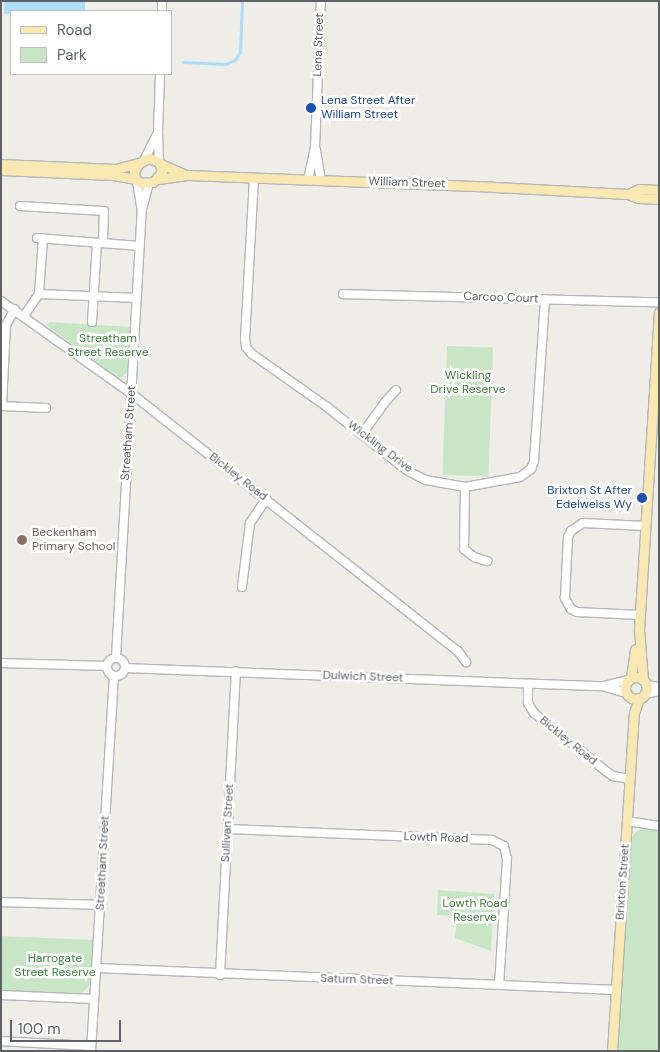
<!DOCTYPE html>
<html>
<head>
<meta charset="utf-8">
<style>
  body { margin:0 }
  #map { position:relative; width:660px; height:1052px; overflow:hidden; background:#efede7; font-family:"DM Sans",sans-serif }
  div>[style] { position:absolute }
  [style*='--x'] { left:calc(var(--x)*1px); top:calc(var(--y)*1px); width:calc(var(--w)*1px); rotate:calc(var(--a)*1deg) }
  .green>* { inset:0; background:#c8e5c5; transform-origin:0 0 }
  .water>* { inset:0; background:#adddf9; transform-origin:0 0 }
  .stream>* { height:2.5px; margin:-1.25px; padding:0 1.25px; transform-origin:1.25px; border-radius:1.25px; background:#adddf9 }
  .roads { filter:drop-shadow(1px 0 #b4b7ba) drop-shadow(-1px 0 #b4b7ba) drop-shadow(0 1px #b4b7ba) drop-shadow(0 -1px #b4b7ba) }
  .minor>* { height:8px; margin:-4px; padding:0 4px; transform-origin:4px; border-radius:4px; background:#fff }
  .minor>.ring { margin:-4px; padding:0; box-sizing:content-box; background:none; border:8px solid #fff; border-radius:50% }
  .major>* { height:9px; margin:-4.5px; padding:0 4.5px; transform-origin:4.5px; border-radius:4.5px; background:#f9e8b2 }
  .major>.ring { margin:-4.5px; padding:0; box-sizing:content-box; background:none; border:9px solid #f9e8b2; border-radius:50% }
  .dots>* { width:14px; height:14px; translate:-50% -50%; box-sizing:border-box; border:2px solid #fff; border-radius:50% }
  span { translate:-50% -50%; white-space:nowrap; text-align:center; line-height:1.15; -webkit-text-stroke:5px #fff; paint-order:stroke }
  .street-label { font-size:12px; color:#5e6266 }
  .transit-label { font-size:12px; color:#164399 }
  .left { translate:0 -50%; text-align:left }
  .right { translate:-100% -50%; text-align:right }
  .park-label { font-size:12px; color:#3d803b }
  .education-label { font-size:12px; color:#785e54 }
  .frame { position:absolute; inset:0; border:2px solid #5e6266; pointer-events:none }
  .legend { position:absolute; left:10px; top:10px; width:162px; height:65px; box-sizing:border-box; background:#fff; border:1px solid #bfc0c2; margin:0; padding:6px 9px; list-style:none; font-size:15px; color:#5e6266 }
  .legend li { display:flex; align-items:center; gap:10px; height:25px }
  .legend b { width:25px; border:1px solid #bfc0c2 }
  .scale { position:absolute; left:10px; top:1020px; width:111px; height:22px; box-sizing:border-box; border:2px solid #5e6266; border-top:0; padding-left:6px; font-size:15px; line-height:18px; white-space:nowrap; color:#5e6266; -webkit-text-stroke:4px #fff; paint-order:stroke }
</style>
</head>
<body>
<div id="map">
  <div class="green">
    <i style="clip-path:polygon(50px 322px,130px 327px,127px 372px,123px 377px,116px 377px,46px 325px)"></i>
    <i style="left:447px;top:346px;width:46px;height:129px;rotate:2deg"></i>
    <i style="clip-path:polygon(644px 828px,659px 831px,659px 1051px,617px 1051px,632px 837px,635px 832px)"></i>
    <i style="clip-path:polygon(438px 890px,494px 894px,491px 951px,455px 938px,457px 916px,437px 915px)"></i>
    <i style="clip-path:polygon(1px 936px,93px 940px,91px 984px,80px 994px,1px 991px)"></i>
  </div>
  <div class="water">
    <i style="left:4px;top:1px;width:81px;height:13px"></i>
  </div>
  <div class="stream">
    <i style="--x:183;--y:62;--w:43;--a:2.7"></i>
    <i style="--x:226;--y:64;--w:10;--a:-24"></i>
    <i style="--x:235;--y:60;--w:9;--a:-58"></i>
    <i style="--x:240;--y:52;--w:51;--a:-87.8"></i>
  </div>
  <div class="roads">
    <div class="minor">
      <i style="--x:162;--y:11;--w:10;--a:-90"></i>
      <i style="--x:316;--y:150;--w:30;--a:81"></i>
      <i style="--x:144;--y:160;--w:29;--a:-63"></i>
      <i style="--x:159;--y:162;--w:30;--a:-92"></i>
      <i style="--x:158;--y:132;--w:58;--a:-88"></i>
      <i style="--x:254;--y:178;--w:160;--a:93.2"></i>
      <i style="--x:245;--y:338;--w:9;--a:84"></i>
      <i style="--x:246;--y:347;--w:9;--a:49"></i>
      <i style="--x:252;--y:354;--w:92;--a:35.2"></i>
      <i style="--x:327;--y:407;--w:103;--a:38.3"></i>
      <i style="--x:408;--y:471;--w:20;--a:27"></i>
      <i style="--x:426;--y:480;--w:40;--a:10"></i>
      <i style="--x:465;--y:487;--w:56;--a:-10.3"></i>
      <i style="--x:520;--y:477;--w:14;--a:-36"></i>
      <i style="--x:531;--y:469;--w:9;--a:-69"></i>
      <i style="--x:534;--y:461;--w:162;--a:-86.1"></i>
      <i style="--x:308;--y:180;--w:33;--a:-78"></i>
      <i style="--x:315;--y:148;--w:147;--a:-87.7"></i>
      <i style="--x:137;--y:181;--w:26;--a:81"></i>
      <i style="--x:20;--y:206;--w:84;--a:3.4"></i>
      <i style="--x:104;--y:211;--w:32;--a:92"></i>
      <i style="--x:37;--y:238;--w:103;--a:4.4"></i>
      <i style="--x:39;--y:294;--w:98;--a:2.3"></i>
      <i style="--x:343;--y:294;--w:316;--a:1.5"></i>
      <i style="--x:1;--y:301;--w:161;--a:35.4"></i>
      <i style="--x:132;--y:394;--w:415;--a:38.3"></i>
      <i style="--x:458;--y:651;--w:14;--a:54"></i>
      <i style="--x:24;--y:316;--w:27;--a:-56"></i>
      <i style="--x:39;--y:294;--w:56;--a:-85.9"></i>
      <i style="--x:92;--y:322;--w:79;--a:-86.4"></i>
      <i style="--x:1;--y:406;--w:45;--a:2.5"></i>
      <i style="--x:2;--y:406;--w:81;--a:-87.2"></i>
      <i style="--x:6;--y:325;--w:18;--a:-61"></i>
      <i style="--x:362;--y:434;--w:39;--a:-54"></i>
      <i style="--x:385;--y:402;--w:16;--a:-47"></i>
      <i style="--x:465;--y:487;--w:62;--a:90.9"></i>
      <i style="--x:464;--y:549;--w:13;--a:39"></i>
      <i style="--x:474;--y:557;--w:14;--a:17"></i>
      <i style="--x:242;--y:587;--w:64;--a:-82.9"></i>
      <i style="--x:250;--y:523;--w:29;--a:-56"></i>
      <i style="--x:640;--y:615;--w:63;--a:-177.3"></i>
      <i style="--x:577;--y:612;--w:7;--a:-153"></i>
      <i style="--x:571;--y:609;--w:13;--a:-119"></i>
      <i style="--x:565;--y:598;--w:61;--a:-87.2"></i>
      <i style="--x:568;--y:537;--w:7;--a:-63"></i>
      <i style="--x:571;--y:531;--w:14;--a:-34"></i>
      <i style="--x:583;--y:523;--w:63;--a:2.7"></i>
      <i style="--x:116;--y:657;--w:449;--a:-86.7"></i>
      <i style="--x:142;--y:209;--w:27;--a:-75"></i>
      <i class="ring" style="left:107px;top:658px;width:10px;height:10px"></i>
      <i style="--x:1;--y:663;--w:106;--a:1.6"></i>
      <i style="--x:125;--y:668;--w:477;--a:2.2"></i>
      <i style="--x:602;--y:686;--w:25;--a:16"></i>
      <i style="--x:528;--y:684;--w:19;--a:90"></i>
      <i style="--x:528;--y:703;--w:12;--a:59"></i>
      <i style="--x:534;--y:713;--w:94;--a:38.9"></i>
      <i style="--x:607;--y:772;--w:7;--a:34"></i>
      <i style="--x:613;--y:776;--w:17;--a:10"></i>
      <i style="--x:646;--y:685;--w:13;--a:9"></i>
      <i style="--x:604;--y:686;--w:25;--a:-14"></i>
      <i style="--x:645;--y:694;--w:14;--a:-12"></i>
      <i style="--x:627;--y:821;--w:32;--a:9"></i>
      <i style="--x:228;--y:829;--w:264;--a:2.4"></i>
      <i style="--x:492;--y:840;--w:13;--a:27"></i>
      <i style="--x:504;--y:846;--w:13;--a:77"></i>
      <i style="--x:507;--y:859;--w:126;--a:93.6"></i>
      <i style="--x:1;--y:902;--w:99;--a:1.7"></i>
      <i style="--x:97;--y:968;--w:520;--a:2.42"></i>
      <i style="--x:220;--y:975;--w:304;--a:-87"></i>
      <i style="--x:1;--y:995;--w:93;--a:2.5"></i>
      <i style="--x:1;--y:1041;--w:90;--a:3.2"></i>
      <i style="--x:91;--y:1051;--w:376;--a:-86.5"></i>
    </div>
    <div class="major">
      <i style="--x:149;--y:158;--w:11;--a:22"></i>
      <i style="--x:159;--y:162;--w:10;--a:73"></i>
      <i style="--x:162;--y:172;--w:13;--a:132"></i>
      <i style="--x:153;--y:182;--w:12;--a:175"></i>
      <i style="--x:141;--y:183;--w:7;--a:-146"></i>
      <i style="--x:135;--y:179;--w:8;--a:-97"></i>
      <i style="--x:134;--y:171;--w:9;--a:-58"></i>
      <i style="--x:139;--y:163;--w:11;--a:-27"></i>
      <i style="--x:1;--y:164;--w:114;--a:2.5"></i>
      <i style="--x:115;--y:169;--w:25;--a:-14"></i>
      <i style="--x:161;--y:164;--w:27;--a:24"></i>
      <i style="--x:1;--y:170;--w:112;--a:2.6"></i>
      <i style="--x:113;--y:175;--w:22;--a:10"></i>
      <i style="--x:158;--y:179;--w:29;--a:-8"></i>
      <i style="--x:187;--y:175;--w:307;--a:2.2"></i>
      <i style="--x:494;--y:187;--w:134;--a:3"></i>
      <i style="--x:628;--y:194;--w:11;--a:22"></i>
      <i style="--x:638;--y:198;--w:21;--a:3"></i>
      <i style="--x:628;--y:194;--w:12;--a:-24"></i>
      <i style="--x:639;--y:189;--w:20;--a:3"></i>
      <i class="ring" style="left:625px;top:677px;width:13px;height:13px"></i>
      <i style="--x:631;--y:678;--w:29;--a:-82"></i>
      <i style="--x:643;--y:680;--w:51;--a:-94.5"></i>
      <i style="--x:639;--y:629;--w:317;--a:-86.4"></i>
      <i style="--x:612;--y:1051;--w:339;--a:-86.3"></i>
      <i style="--x:634;--y:713;--w:16;--a:-72"></i>
    </div>
  </div>
  <div class="dots">
    <i style="left:311px;top:108px;background:#1a4fb4"></i>
    <i style="left:642px;top:498px;background:#1a4fb4"></i>
    <i style="left:22px;top:540px;background:#8d6e63"></i>
  </div>
  <div class="street-label">
    <span style="left:319px;top:45px;rotate:-88deg">Lena Street</span>
    <span style="left:407px;top:183px;rotate:2deg">William Street</span>
    <span style="left:501px;top:298px;rotate:2deg">Carcoo Court</span>
    <span style="left:129px;top:433px;rotate:-86deg">Streatham Street</span>
    <span style="left:380px;top:447px;rotate:37deg">Wickling Drive</span>
    <span style="left:238px;top:477px;rotate:38deg">Bickley Road</span>
    <span style="left:363px;top:677px;rotate:2deg">Dulwich Street</span>
    <span style="left:568px;top:741px;rotate:39deg">Bickley Road</span>
    <span style="left:228px;top:823px;rotate:-87deg">Sullivan Street</span>
    <span style="left:436px;top:838px;rotate:2deg">Lowth Road</span>
    <span style="left:103px;top:863px;rotate:-87deg">Streatham Street</span>
    <span style="left:623px;top:882px;rotate:-86deg">Brixton Street</span>
    <span style="left:357px;top:980px;rotate:2deg">Saturn Street</span>
  </div>
  <div class="transit-label">
    <span class="left" style="left:321px;top:108px">Lena Street After<br>William Street</span>
    <span class="right" style="left:632px;top:498px">Brixton St After<br>Edelweiss Wy</span>
  </div>
  <div class="park-label">
    <span style="left:108px;top:346px">Streatham<br>Street Reserve</span>
    <span style="left:468px;top:383px">Wickling<br>Drive Reserve</span>
    <span style="left:475px;top:911px">Lowth Road<br>Reserve</span>
    <span style="left:55px;top:966px">Harrogate<br>Street Reserve</span>
  </div>
  <div class="education-label">
    <span class="left" style="left:32px;top:540px">Beckenham<br>Primary School</span>
  </div>
  <div class="frame"></div>
  <ul class="legend">
  <li><b style="height:6px;background:#f9e8b2"></b>Road</li>
  <li><b style="height:14px;background:#c8e5c5"></b>Park</li>
  </ul>
  <div class="scale">100 m</div>
</div>
</body>
</html>
